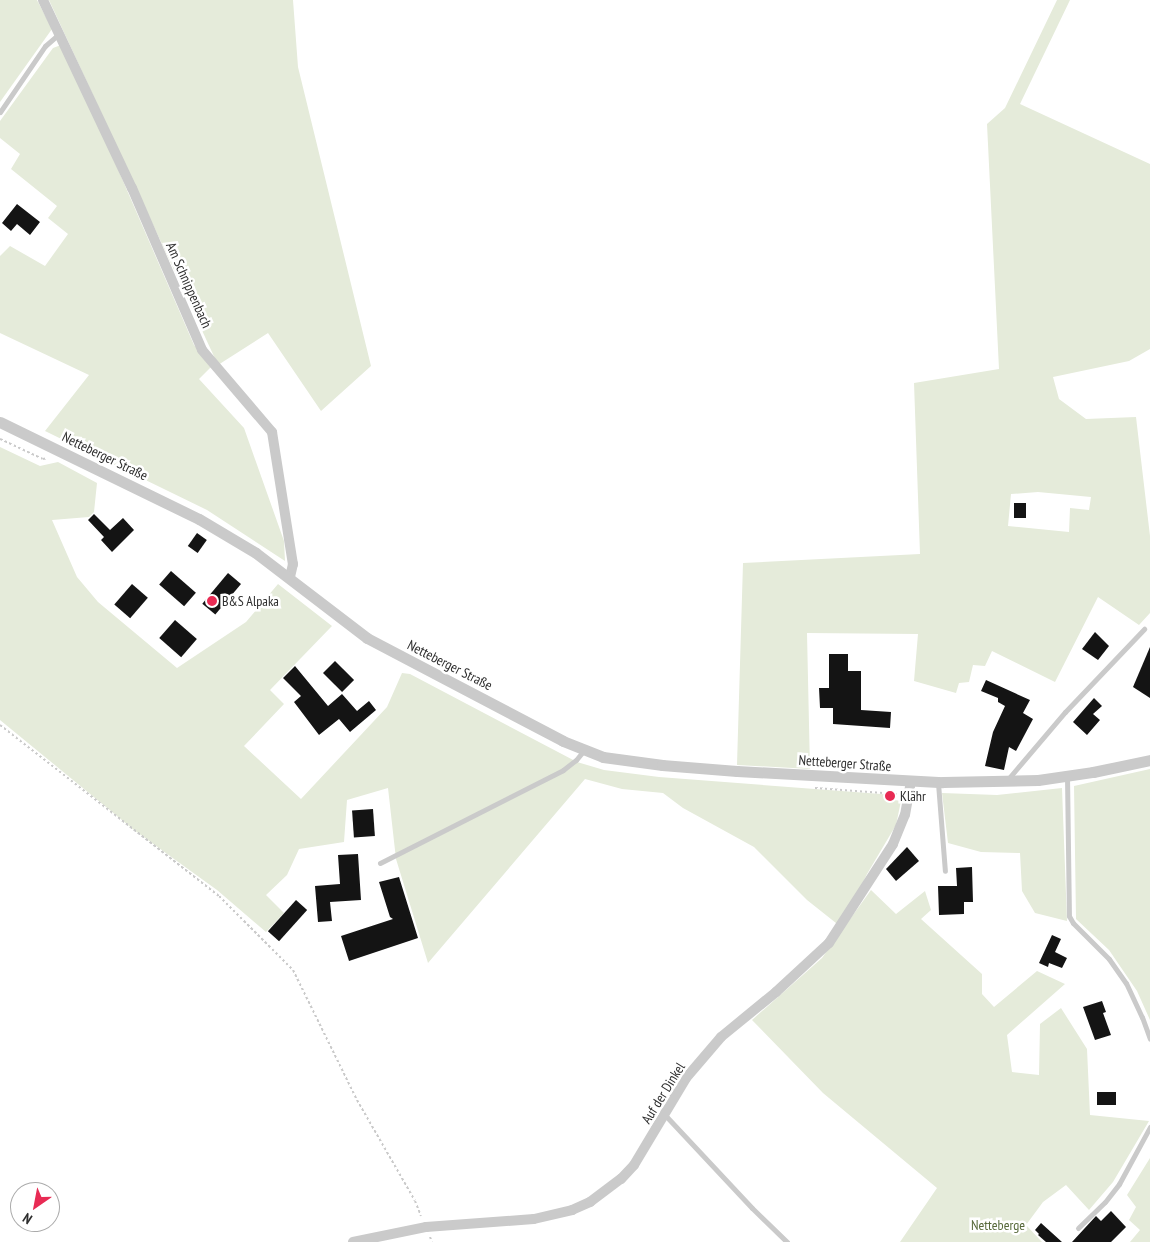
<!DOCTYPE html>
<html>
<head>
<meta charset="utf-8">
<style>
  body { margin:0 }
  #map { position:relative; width:1150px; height:1242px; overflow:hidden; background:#fff; font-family:"PT Sans Narrow",sans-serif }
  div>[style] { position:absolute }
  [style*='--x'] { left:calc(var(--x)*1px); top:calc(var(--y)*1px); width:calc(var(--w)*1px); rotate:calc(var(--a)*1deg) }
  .green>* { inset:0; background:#e5ebda }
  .building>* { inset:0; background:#141414; transform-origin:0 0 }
  .path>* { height:2px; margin-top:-1px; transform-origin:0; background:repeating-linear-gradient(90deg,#cacaca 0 2.5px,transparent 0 5px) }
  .service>* { height:5px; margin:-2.5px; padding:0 2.5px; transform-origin:2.5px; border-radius:2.5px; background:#cacaca }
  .minor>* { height:10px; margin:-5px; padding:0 5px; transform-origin:5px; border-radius:5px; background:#cacaca }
  .tertiary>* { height:11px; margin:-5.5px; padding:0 5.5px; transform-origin:5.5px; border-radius:5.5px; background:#cacaca }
  .dots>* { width:14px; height:14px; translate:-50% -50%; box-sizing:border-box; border:2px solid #fff; border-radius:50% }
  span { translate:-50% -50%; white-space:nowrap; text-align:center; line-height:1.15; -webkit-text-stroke:5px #fff; paint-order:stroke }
  .street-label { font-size:14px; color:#2d2d2d }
  .poi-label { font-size:14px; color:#2d2d2d }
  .left { translate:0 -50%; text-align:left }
  .park-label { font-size:14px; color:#57693a }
  .north { position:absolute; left:10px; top:1182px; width:50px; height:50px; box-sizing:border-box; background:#fff; border:1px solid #ababab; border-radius:50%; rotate:213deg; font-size:14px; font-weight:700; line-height:20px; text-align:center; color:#2d2d2d }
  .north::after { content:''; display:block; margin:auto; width:18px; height:22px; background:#e82b54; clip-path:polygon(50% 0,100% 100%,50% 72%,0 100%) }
</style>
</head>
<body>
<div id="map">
  <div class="green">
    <i style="clip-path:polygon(0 0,37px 0,52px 29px,0 102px)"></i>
    <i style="clip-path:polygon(49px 0,293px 0,298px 67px,371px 366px,321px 411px,268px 333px,218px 365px)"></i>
    <i style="clip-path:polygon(evenodd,1057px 0,1070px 0,1020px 104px,1150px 164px,1150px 349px,1129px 361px,1053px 377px,1059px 399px,1086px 419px,1136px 417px,1150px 536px,1150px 613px,1139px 625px,1098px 597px,1055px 682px,992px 651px,985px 666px,973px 665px,969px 682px,959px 683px,956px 693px,914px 681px,918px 634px,807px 633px,810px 769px,737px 765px,743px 563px,920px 554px,914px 383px,999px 369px,987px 124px,1005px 108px,1057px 0,1038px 492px,1091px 497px,1089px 510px,1070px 508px,1069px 532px,1008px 526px,1011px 494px,1038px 492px)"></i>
    <i style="clip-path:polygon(61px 45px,78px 77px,194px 345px,212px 366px,199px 379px,244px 428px,284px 541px,285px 561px,207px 510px,45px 431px,89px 375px,0 333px,0 256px,10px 246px,45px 266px,68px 234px,48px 218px,57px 206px,11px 169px,20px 154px,0 138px,0 121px,53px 48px)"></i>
    <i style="clip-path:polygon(0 447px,40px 466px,58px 462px,97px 483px,94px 512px,89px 517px,52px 520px,77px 577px,98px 602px,177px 668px,246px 622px,278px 584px,332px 626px,270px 690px,284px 704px,244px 746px,301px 799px,387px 707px,402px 673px,410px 674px,577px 762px,604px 770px,659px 777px,894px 795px,894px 800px,901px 801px,896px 825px,867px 874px,841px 927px,807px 900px,754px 847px,683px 808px,663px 793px,622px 789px,585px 779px,428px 963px,396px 859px,388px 788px,347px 800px,344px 842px,299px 849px,287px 875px,266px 895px,284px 913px,266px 932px,217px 890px,134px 830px,0 720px)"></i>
    <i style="clip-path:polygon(1150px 769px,1150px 1020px,1137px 991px,1109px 950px,1076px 919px,1074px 786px)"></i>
    <i style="clip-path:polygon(1062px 788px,1067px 921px,1035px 913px,1022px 891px,1020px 853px,981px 852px,948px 843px,942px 793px,997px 795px)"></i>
    <i style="clip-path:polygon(871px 890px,896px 914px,925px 891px,931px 910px,921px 919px,982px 974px,982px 994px,994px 1007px,1037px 971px,1065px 984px,1007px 1035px,1012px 1072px,1039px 1075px,1040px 1024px,1061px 1008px,1087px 1049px,1090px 1115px,1149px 1121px,1113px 1182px,1089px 1210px,1066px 1185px,1043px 1202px,1026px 1225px,1042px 1242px,900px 1242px,937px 1188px,823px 1093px,752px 1020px,822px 958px)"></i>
    <i style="clip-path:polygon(1150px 1158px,1150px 1242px,1130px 1242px,1140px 1230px,1129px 1220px,1136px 1207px,1127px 1195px)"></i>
  </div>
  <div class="building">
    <i style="clip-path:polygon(17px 204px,40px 222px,30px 235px,17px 224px,11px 231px,2px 223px)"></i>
    <i style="left:1014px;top:503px;width:12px;height:15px"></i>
    <i style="clip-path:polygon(94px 514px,110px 530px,123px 518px,134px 530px,112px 552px,101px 540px,104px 537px,88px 520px)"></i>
    <i style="left:197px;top:533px;width:12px;height:16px;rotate:35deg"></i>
    <i style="left:171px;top:571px;width:33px;height:18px;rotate:41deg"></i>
    <i style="left:228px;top:573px;width:17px;height:40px;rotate:40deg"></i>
    <i style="left:132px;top:584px;width:21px;height:27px;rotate:41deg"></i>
    <i style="left:175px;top:620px;width:29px;height:24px;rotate:41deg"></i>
    <i style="clip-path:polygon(1095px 632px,1109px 646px,1098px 660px,1082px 649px)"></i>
    <i style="clip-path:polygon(1150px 647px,1150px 698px,1133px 687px)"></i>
    <i style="clip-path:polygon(829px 654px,848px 654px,848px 671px,861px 671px,861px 710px,891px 712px,890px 728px,833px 724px,833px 708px,820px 708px,819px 688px,829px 688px)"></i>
    <i style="left:335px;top:661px;width:27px;height:17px;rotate:45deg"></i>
    <i style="clip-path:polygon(295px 666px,328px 706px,342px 694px,357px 711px,369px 701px,376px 710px,350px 732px,339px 719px,319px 735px,294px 702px,301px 696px,283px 678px)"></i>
    <i style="clip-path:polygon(986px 680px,1030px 700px,1023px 713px,1033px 719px,1016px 751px,1009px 747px,1004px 770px,985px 766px,993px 732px,1005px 706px,998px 702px,998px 698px,981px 691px)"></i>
    <i style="clip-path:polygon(1094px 698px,1102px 706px,1093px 714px,1100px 720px,1087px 735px,1073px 722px)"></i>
    <i style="left:373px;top:809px;width:27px;height:21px;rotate:86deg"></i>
    <i style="clip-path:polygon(907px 847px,919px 861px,896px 881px,886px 869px)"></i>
    <i style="clip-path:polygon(358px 854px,361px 900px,330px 902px,332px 921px,318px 922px,315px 886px,340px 884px,338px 855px)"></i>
    <i style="clip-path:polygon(972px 867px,973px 902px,964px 902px,964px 914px,939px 915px,938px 886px,957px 886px,956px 868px)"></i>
    <i style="clip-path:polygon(399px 877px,418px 938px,349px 961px,341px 936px,393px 919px,390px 917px,379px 882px)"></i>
    <i style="left:296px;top:900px;width:15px;height:42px;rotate:42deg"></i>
    <i style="clip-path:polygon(1052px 935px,1061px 939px,1055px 952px,1067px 958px,1062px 968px,1049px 963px,1048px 967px,1039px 963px)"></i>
    <i style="clip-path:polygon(1102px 1001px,1106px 1012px,1103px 1013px,1111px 1035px,1095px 1040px,1083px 1007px)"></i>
    <i style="left:1097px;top:1092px;width:19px;height:13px"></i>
    <i style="clip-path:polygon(1111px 1211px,1126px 1227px,1111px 1242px,1072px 1242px,1096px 1216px,1101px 1221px)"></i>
    <i style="clip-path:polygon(1041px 1223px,1062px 1242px,1046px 1242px,1038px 1235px,1039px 1234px,1035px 1230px)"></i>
  </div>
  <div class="path">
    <i style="--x:0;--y:439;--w:47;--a:24.9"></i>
    <i style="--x:43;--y:459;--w:5;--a:-11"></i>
    <i style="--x:0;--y:725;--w:278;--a:38"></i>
    <i style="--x:219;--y:896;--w:105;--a:45"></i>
    <i style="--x:293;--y:970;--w:145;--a:63.8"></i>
    <i style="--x:357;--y:1100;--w:116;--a:60.1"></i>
    <i style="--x:415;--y:1201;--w:16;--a:68"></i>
    <i style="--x:815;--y:788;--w:82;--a:4.2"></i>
    <i style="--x:430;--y:1237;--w:5;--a:68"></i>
  </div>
  <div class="service">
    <i style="--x:0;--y:112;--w:80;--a:-55.7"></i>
    <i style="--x:45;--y:46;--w:20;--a:-41"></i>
    <i style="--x:1067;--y:776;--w:140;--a:89.2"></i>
    <i style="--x:1069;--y:916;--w:8;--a:60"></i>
    <i style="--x:1073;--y:923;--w:51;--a:45"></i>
    <i style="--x:1109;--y:959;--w:29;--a:55"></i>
    <i style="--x:1126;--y:983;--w:38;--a:65"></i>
    <i style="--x:1142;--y:1017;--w:23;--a:70"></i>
    <i style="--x:1008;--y:779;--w:88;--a:-49.6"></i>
    <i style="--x:1065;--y:712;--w:115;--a:-46.4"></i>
    <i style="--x:938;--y:783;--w:88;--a:85.5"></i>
    <i style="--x:380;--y:863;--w:205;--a:-26.9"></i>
    <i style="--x:563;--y:770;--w:16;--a:-38"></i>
    <i style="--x:576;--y:760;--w:13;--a:-51"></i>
    <i style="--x:665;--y:1115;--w:127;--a:46.9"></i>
    <i style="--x:752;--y:1208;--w:49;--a:44.2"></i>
    <i style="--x:1078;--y:1228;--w:37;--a:-44"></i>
    <i style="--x:1105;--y:1202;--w:23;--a:-52"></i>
    <i style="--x:1119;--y:1184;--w:65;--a:-61.5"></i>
  </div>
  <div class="minor">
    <i style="--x:43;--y:0;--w:208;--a:64.7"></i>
    <i style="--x:132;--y:188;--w:176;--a:66.6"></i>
    <i style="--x:202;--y:350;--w:108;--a:49.5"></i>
    <i style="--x:272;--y:432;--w:134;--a:81"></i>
    <i style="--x:293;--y:564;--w:13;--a:103"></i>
    <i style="--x:353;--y:1242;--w:75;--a:-11.6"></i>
    <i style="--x:426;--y:1227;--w:108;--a:-4.2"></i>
    <i style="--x:534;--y:1219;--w:39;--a:-13"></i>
    <i style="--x:572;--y:1210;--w:20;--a:-24"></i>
    <i style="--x:590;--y:1202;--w:39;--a:-37"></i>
    <i style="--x:621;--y:1179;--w:19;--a:-47"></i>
    <i style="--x:634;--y:1165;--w:101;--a:-59.1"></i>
    <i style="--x:686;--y:1078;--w:54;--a:-49.5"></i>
    <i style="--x:721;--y:1037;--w:71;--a:-39.3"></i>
    <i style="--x:776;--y:992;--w:72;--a:-42.8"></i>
    <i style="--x:829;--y:943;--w:118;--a:-57.1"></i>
    <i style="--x:893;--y:844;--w:31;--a:-68"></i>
    <i style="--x:905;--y:815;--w:34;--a:-80"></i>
  </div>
  <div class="tertiary">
    <i style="--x:0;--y:422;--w:221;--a:26"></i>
    <i style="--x:199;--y:519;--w:66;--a:30.8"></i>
    <i style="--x:256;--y:553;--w:140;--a:37.4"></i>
    <i style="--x:367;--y:638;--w:221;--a:27.7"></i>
    <i style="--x:563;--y:741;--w:43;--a:21.8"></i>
    <i style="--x:603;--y:757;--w:60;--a:7.7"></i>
    <i style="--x:662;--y:765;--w:75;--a:4.6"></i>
    <i style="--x:737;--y:771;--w:206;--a:3.1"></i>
    <i style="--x:943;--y:782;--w:95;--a:-1.2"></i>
    <i style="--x:1038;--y:780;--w:56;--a:-8.3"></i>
    <i style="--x:1093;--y:772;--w:58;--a:-11.9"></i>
  </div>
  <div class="dots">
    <i style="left:212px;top:601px;background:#e82b54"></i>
    <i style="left:890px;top:796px;background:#e82b54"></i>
  </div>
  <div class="street-label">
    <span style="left:189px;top:285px;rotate:66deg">Am Schnippenbach</span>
    <span style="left:105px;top:456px;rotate:26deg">Netteberger Straße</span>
    <span style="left:450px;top:665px;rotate:27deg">Netteberger Straße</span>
    <span style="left:845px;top:763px;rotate:4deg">Netteberger Straße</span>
    <span style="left:663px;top:1093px;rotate:-58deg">Auf der Dinkel</span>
  </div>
  <div class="poi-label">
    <span class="left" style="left:222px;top:601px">B&amp;S Alpaka</span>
    <span class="left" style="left:900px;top:796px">Klähr</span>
  </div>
  <div class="park-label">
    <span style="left:998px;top:1225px">Netteberge</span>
  </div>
  <div class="north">N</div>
</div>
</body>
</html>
